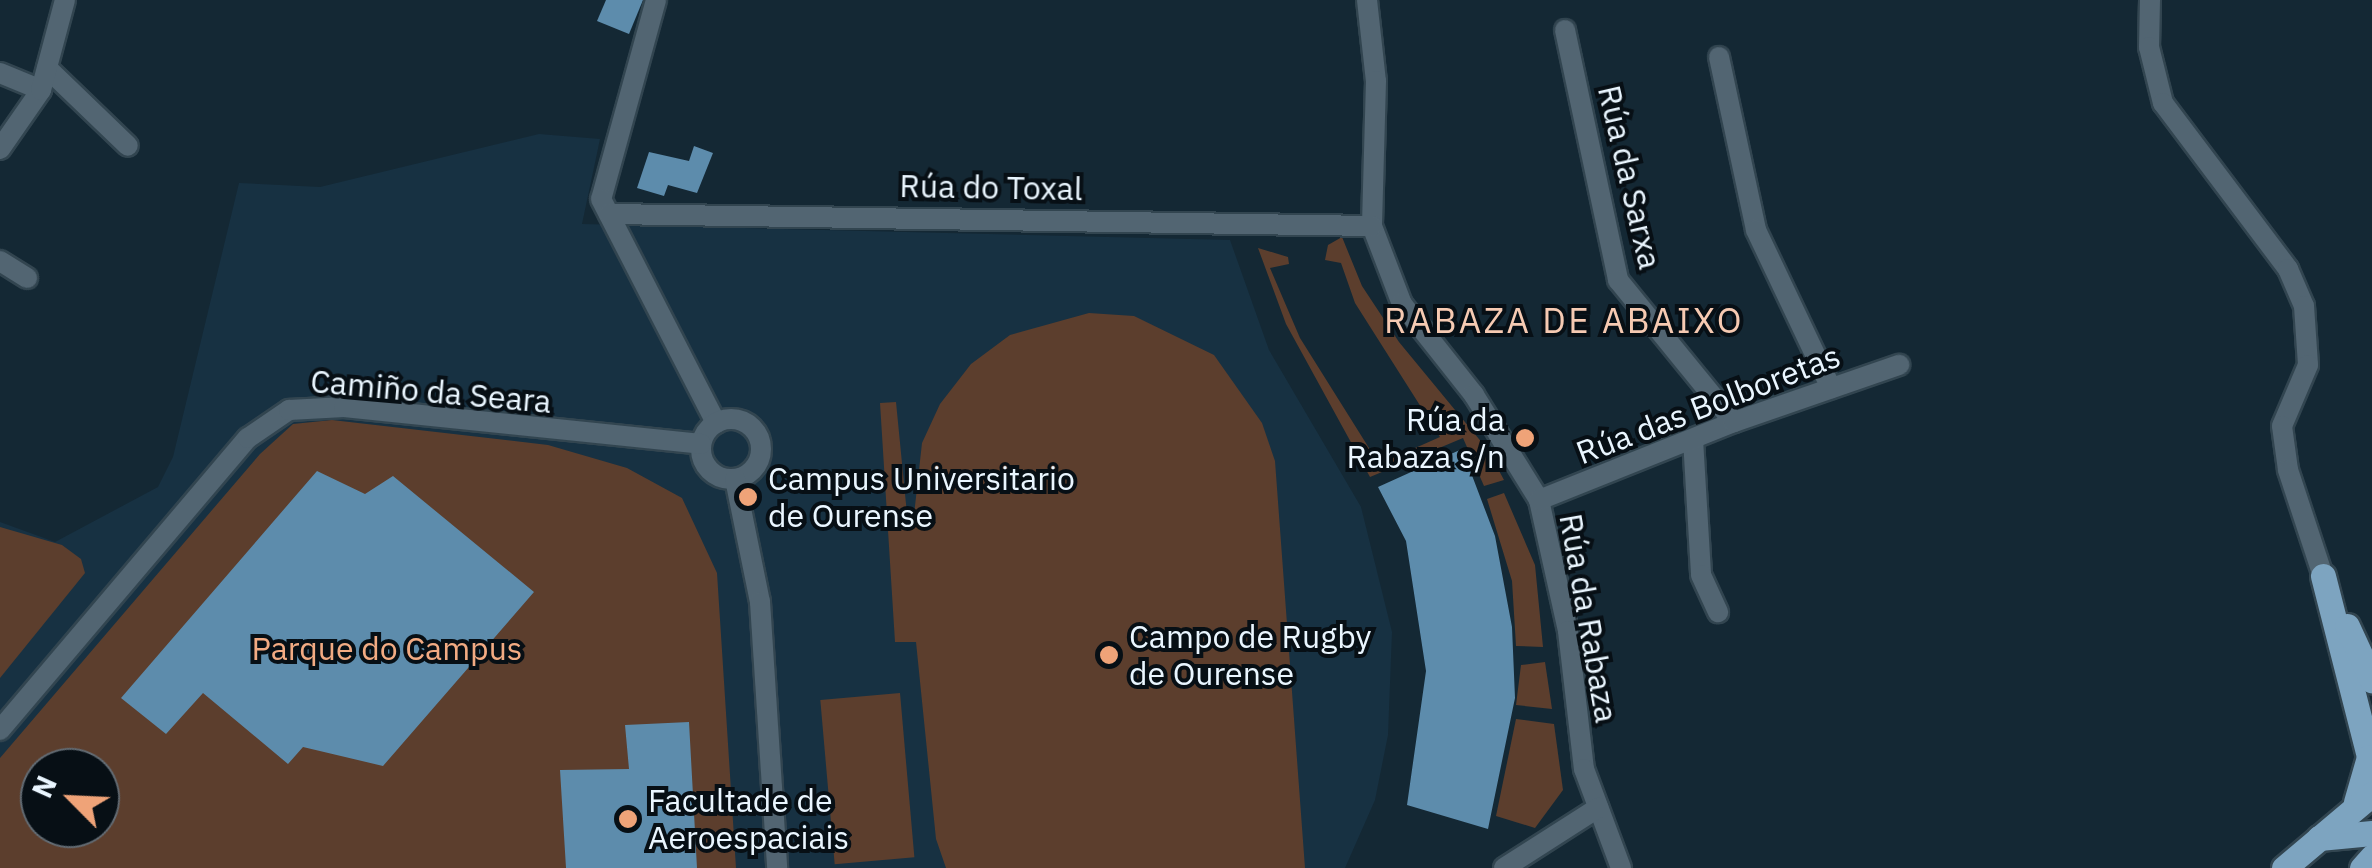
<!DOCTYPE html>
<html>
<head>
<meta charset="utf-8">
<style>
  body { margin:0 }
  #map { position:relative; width:2372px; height:868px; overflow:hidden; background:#142834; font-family:"IBM Plex Sans",sans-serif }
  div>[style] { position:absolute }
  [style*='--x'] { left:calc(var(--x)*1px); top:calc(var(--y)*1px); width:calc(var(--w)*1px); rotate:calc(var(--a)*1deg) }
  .built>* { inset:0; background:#173142 }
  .green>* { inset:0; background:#5c3e2d; transform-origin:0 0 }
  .building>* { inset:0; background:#5d8cac }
  .roads { filter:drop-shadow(2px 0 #324550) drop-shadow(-2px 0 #324550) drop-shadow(0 2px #324550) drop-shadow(0 -2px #324550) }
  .street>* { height:20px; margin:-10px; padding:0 10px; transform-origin:10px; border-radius:10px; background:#526572 }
  .street>.ring { margin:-10px; padding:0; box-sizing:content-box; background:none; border:20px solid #526572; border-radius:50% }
  .primary>* { height:25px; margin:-12.5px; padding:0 12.5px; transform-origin:12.5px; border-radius:12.5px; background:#7da4c0 }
  .dots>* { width:28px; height:28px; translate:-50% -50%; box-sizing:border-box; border:5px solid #070f15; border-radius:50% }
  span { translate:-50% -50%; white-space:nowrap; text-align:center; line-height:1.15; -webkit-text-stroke:8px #070f15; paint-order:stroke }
  .street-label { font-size:32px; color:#eaf6ff }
  .poi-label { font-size:32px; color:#eaf6ff }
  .right { translate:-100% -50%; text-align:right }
  .left { translate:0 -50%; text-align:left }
  .park-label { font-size:32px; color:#f2ab83 }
  .neighbourhood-label { font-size:35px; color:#f6cab2; letter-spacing:2.5px }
  .north { position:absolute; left:20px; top:748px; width:100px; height:100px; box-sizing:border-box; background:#070f15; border:2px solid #626b73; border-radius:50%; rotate:294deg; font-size:28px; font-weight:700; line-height:40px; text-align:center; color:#eaf6ff }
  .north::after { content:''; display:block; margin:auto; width:35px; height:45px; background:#efa378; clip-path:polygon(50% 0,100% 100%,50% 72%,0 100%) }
</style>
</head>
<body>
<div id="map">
  <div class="built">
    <i style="clip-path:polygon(evenodd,539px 134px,600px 139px,582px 224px,1230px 240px,1269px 350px,1361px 507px,1392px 632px,1388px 735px,1375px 800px,1345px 868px,0 868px,0 522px,55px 542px,158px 487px,173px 457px,239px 183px,320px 187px,539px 134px,40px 768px,100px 768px,100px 828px,40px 828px,40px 768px)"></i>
  </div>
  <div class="green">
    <i style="clip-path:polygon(1342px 237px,1362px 286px,1399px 342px,1488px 450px,1504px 480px,1484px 486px,1463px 438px,1370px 477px,1286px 324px,1258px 248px,1288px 257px,1289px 264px,1270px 268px,1300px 338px,1379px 464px,1440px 437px,1355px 303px,1341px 263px,1325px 260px,1328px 245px)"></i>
    <i style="clip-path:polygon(1089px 313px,1134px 316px,1214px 355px,1262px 423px,1275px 461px,1305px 868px,946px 868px,936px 839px,916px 642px,895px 642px,880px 403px,896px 402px,907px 514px,914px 515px,922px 443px,940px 404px,971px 364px,1010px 335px)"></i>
    <i style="clip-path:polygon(evenodd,332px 420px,548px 445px,627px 468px,682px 498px,717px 573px,736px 868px,0 868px,0 758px,260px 454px,293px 424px,332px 420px,40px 768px,100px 768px,100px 828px,40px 828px,40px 768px)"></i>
    <i style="clip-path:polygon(1504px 493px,1535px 565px,1543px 647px,1516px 646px,1512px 581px,1487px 499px)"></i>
    <i style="clip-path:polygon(0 527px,62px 545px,81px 559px,85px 573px,0 678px)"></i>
    <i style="clip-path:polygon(1545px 662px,1552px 709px,1516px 705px,1521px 665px)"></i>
    <i style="left:900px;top:693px;width:165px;height:80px;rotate:85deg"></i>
    <i style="clip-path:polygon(1516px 719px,1554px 724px,1563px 790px,1535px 828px,1496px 816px)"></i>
  </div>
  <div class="building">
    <i style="clip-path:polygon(606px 0,643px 0,629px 34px,597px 21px)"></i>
    <i style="clip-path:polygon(694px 146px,713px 153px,697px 193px,668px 185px,664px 196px,637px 188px,649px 152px,689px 161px)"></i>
    <i style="clip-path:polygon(1462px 449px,1495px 536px,1512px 627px,1515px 698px,1488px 829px,1407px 805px,1426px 671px,1406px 541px,1378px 487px)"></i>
    <i style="clip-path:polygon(317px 471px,365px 494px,393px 476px,534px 592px,383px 766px,303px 747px,288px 764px,203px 693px,166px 734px,121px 698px)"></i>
    <i style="clip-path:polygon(689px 722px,697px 868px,566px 868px,560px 770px,629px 769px,625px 725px)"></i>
  </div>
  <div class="roads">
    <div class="street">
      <i style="--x:656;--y:0;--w:206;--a:105.4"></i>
      <i style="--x:601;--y:199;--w:252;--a:62.8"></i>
      <i style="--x:1367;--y:0;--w:81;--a:83.7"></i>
      <i style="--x:1376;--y:81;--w:145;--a:91.6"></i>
      <i style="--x:1372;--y:226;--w:84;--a:69"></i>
      <i style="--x:1402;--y:304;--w:116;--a:51.6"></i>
      <i style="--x:1474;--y:395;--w:123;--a:58.2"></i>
      <i style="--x:1539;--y:500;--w:134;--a:77.5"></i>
      <i style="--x:1568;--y:631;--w:139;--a:83.4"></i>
      <i style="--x:1584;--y:769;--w:106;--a:69.5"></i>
      <i style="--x:2150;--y:0;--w:47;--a:91.2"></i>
      <i style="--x:2149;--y:47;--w:58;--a:76"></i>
      <i style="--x:2163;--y:103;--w:208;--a:53"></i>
      <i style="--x:2288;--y:269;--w:40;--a:66.6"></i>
      <i style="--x:2304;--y:306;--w:59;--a:86.1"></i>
      <i style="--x:2308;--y:365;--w:66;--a:113.1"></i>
      <i style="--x:2282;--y:426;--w:44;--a:82.2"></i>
      <i style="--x:2288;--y:470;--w:112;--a:71.7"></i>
      <i style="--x:1565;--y:30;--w:256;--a:78"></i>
      <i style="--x:1618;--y:280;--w:183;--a:50.8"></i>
      <i style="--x:1719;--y:57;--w:177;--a:77.9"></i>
      <i style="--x:1756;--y:230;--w:175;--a:64.6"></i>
      <i style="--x:47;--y:68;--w:112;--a:43.9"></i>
      <i style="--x:0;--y:73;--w:44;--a:22.5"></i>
      <i style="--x:0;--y:149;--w:72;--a:-55.2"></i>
      <i style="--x:41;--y:90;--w:93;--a:-75.1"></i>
      <i style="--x:609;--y:214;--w:763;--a:0.9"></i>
      <i style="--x:0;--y:261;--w:32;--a:32"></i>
      <i class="ring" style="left:701px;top:419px;width:40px;height:40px"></i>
      <i style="--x:1693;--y:439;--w:136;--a:86.6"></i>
      <i style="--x:1701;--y:575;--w:41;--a:65.3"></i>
      <i style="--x:735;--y:479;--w:126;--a:78.5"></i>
      <i style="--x:760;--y:602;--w:267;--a:86.3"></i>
      <i style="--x:1539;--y:500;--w:210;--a:-21.8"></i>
      <i style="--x:1734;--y:422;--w:175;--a:-19.1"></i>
      <i style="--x:0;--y:730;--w:383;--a:-49.7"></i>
      <i style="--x:248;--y:438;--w:50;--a:-34.3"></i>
      <i style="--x:289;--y:410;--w:55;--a:-3.1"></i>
      <i style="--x:344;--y:407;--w:359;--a:5.9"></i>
      <i style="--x:1504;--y:868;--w:112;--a:-32.6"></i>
    </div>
    <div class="primary">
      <i style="--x:2323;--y:576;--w:187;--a:75.7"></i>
      <i style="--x:2369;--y:757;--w:47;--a:106.1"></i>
      <i style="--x:2347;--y:626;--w:60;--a:65.2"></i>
      <i style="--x:2319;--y:838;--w:53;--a:-5.4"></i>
      <i style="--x:2284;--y:868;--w:115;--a:-40.1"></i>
      <i style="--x:2362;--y:868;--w:15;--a:-48"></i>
    </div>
  </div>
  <div class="dots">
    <i style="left:1525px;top:438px;background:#efa378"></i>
    <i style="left:748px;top:497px;background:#efa378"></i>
    <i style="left:1109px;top:655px;background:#efa378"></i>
    <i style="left:628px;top:819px;background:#efa378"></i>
  </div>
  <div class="street-label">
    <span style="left:1630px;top:177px;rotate:77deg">Rúa da Sarxa</span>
    <span style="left:991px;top:187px;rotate:1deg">Rúa do Toxal</span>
    <span style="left:431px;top:391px;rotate:5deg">Camiño da Seara</span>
    <span style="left:1708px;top:404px;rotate:-21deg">Rúa das Bolboretas</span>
    <span style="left:1589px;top:618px;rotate:80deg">Rúa da Rabaza</span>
  </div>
  <div class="poi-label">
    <span class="right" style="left:1505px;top:438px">Rúa da<br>Rabaza s/n</span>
    <span class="left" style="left:768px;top:497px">Campus Universitario<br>de Ourense</span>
    <span class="left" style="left:1129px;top:655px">Campo de Rugby<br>de Ourense</span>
    <span class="left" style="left:648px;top:819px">Facultade de<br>Aeroespaciais</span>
  </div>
  <div class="park-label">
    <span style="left:387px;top:648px">Parque do Campus</span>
  </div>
  <div class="neighbourhood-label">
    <span style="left:1564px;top:320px">RABAZA DE ABAIXO</span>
  </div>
  <div class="north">N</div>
</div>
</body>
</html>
